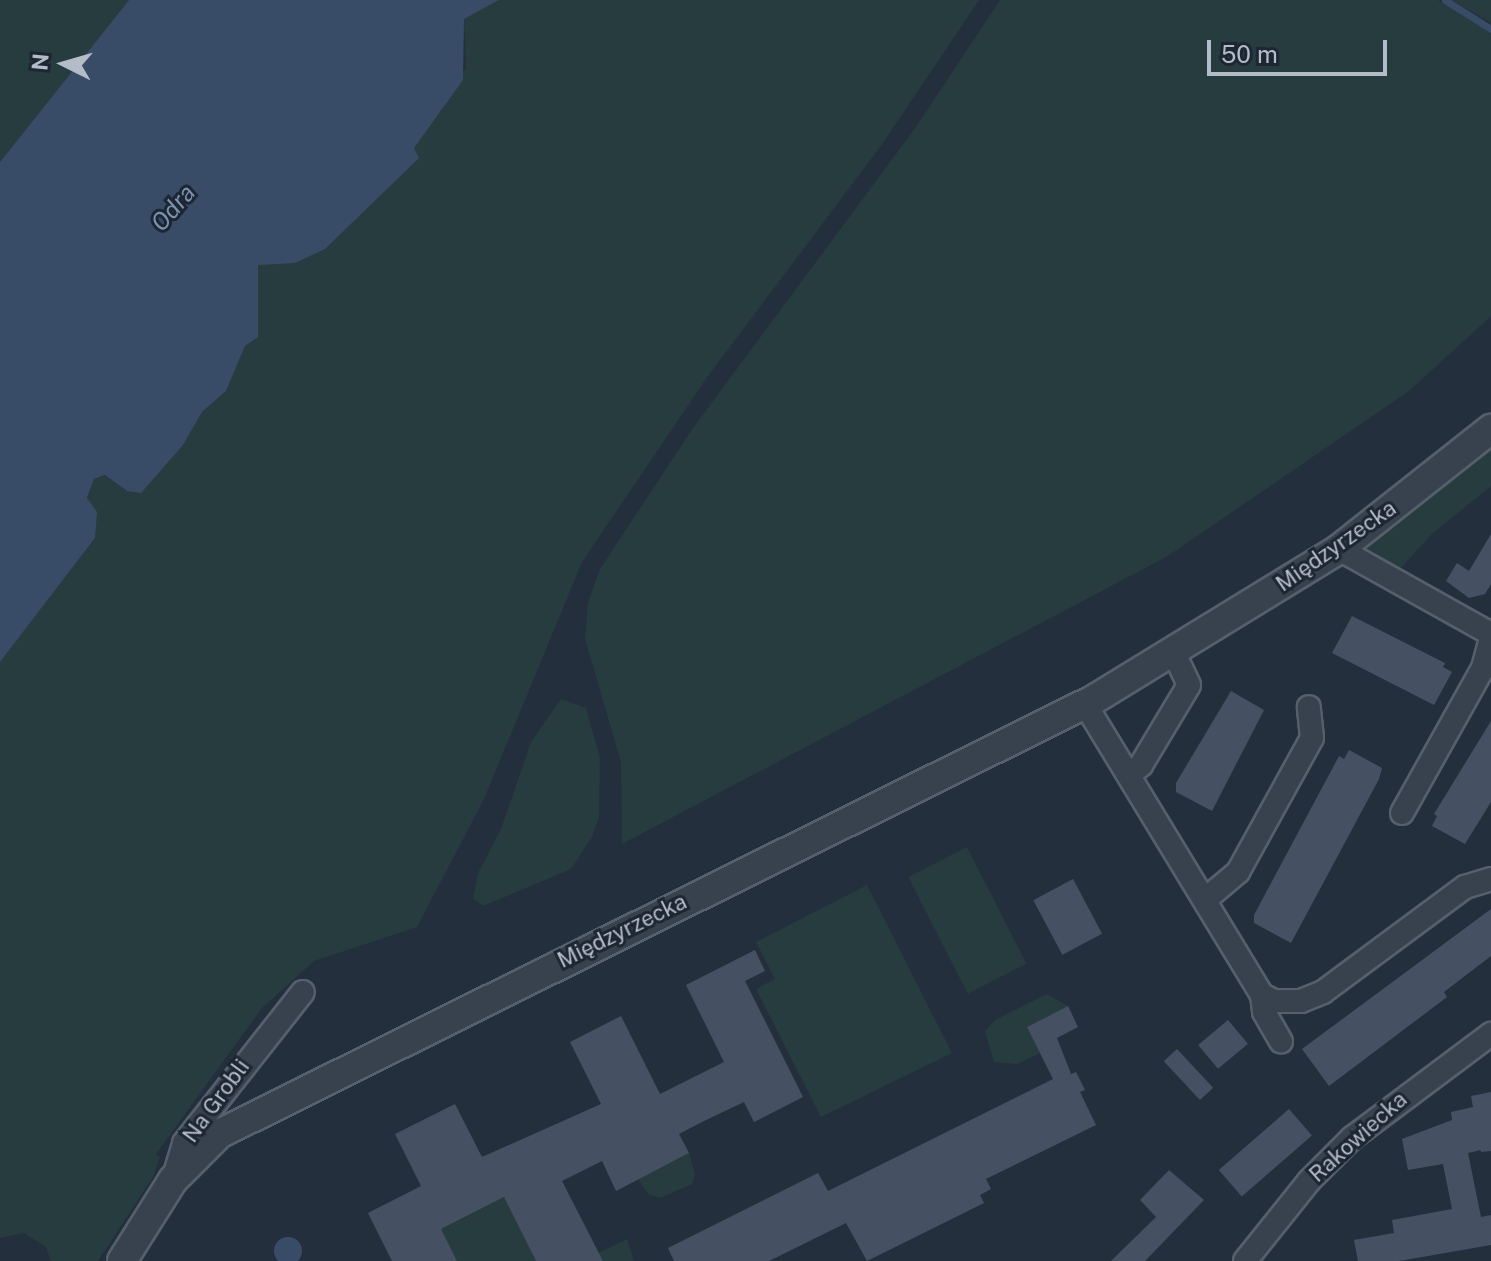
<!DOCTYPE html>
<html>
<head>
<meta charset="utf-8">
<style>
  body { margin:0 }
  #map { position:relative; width:1491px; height:1261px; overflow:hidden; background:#242f3e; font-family:"Public Sans",sans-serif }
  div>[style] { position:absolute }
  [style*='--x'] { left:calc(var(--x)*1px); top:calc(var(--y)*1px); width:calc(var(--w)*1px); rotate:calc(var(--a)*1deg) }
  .green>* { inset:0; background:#263c3f; transform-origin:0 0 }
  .water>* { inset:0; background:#394c67 }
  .round { border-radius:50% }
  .stream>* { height:7px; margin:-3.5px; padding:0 3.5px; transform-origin:3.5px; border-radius:3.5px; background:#394c67 }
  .building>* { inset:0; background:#455162; transform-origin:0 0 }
  .roads { filter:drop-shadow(2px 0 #565f6c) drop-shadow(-2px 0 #565f6c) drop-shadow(0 2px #565f6c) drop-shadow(0 -2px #565f6c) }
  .minor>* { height:22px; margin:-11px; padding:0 11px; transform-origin:11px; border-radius:11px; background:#38414e }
  .tertiary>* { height:28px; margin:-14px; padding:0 14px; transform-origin:14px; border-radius:14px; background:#38414e }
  span { translate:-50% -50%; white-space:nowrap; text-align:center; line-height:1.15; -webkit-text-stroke:6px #1d2633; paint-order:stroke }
  .street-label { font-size:22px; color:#b4bcc9 }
  .water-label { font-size:24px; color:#7c92b1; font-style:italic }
  .north { position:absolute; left:24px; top:24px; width:80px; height:80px; -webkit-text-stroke:6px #1d2633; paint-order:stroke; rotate:275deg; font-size:22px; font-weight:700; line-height:32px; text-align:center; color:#b4bcc9 }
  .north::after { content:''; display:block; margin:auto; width:28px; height:36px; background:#b4bcc9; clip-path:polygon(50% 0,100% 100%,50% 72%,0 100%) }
  .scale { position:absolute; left:1207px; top:40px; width:180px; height:36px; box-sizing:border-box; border:4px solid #b4bcc9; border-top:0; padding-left:10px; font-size:24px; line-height:28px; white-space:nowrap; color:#b4bcc9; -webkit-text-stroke:6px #1d2633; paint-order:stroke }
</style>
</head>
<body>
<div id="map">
  <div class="green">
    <i style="clip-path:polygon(0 0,129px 0,0 162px)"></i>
    <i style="clip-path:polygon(499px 0,979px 0,883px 143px,708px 376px,582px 562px,484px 799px,417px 927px,314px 961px,262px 1008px,156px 1154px,160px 1157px,153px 1177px,98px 1261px,51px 1261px,46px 1247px,24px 1233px,0 1238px,0 662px,95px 538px,87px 498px,94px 479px,105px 475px,127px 491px,183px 445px,202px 412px,226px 391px,245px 346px,258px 265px,325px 249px,355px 217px,442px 110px,466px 68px,464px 18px)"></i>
    <i style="clip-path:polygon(1000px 0,1438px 0,1491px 31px,1491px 316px,1409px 391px,1168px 556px,622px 844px,621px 762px,585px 639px,588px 602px,600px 569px,693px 428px,916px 127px)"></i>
    <i style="clip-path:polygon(1452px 0,1491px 0,1491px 23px)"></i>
    <i style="clip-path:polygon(1491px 443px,1491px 486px,1432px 534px,1398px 571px,1361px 552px,1360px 544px)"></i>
    <i style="clip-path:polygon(561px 699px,586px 708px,600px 758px,599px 817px,592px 837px,571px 869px,483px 906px,473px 898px,478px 873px,501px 829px,531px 742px)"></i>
    <i style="left:967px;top:847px;width:131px;height:66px;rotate:63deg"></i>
    <i style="clip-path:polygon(867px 885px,952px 1053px,821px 1117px,756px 989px,775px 979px,756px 942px)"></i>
    <i style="clip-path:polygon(1047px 994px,1068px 1006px,1027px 1027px,1040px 1053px,1017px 1064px,994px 1062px,985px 1031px,995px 1020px)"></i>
    <i style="clip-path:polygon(689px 1153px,695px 1174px,692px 1184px,660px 1198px,648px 1194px,638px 1179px)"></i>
    <i style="clip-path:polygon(505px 1197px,536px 1261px,457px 1261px,441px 1229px)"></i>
    <i style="clip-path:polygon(627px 1239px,634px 1261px,603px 1261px,598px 1253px)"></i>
  </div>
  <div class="water">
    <i style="clip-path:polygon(129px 0,499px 0,464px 19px,463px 80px,414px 148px,419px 158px,325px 249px,295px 263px,258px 265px,258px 337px,245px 346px,226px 391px,202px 412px,183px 445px,141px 493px,127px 491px,105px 475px,94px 479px,87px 498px,97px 512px,95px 538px,0 662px,0 162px)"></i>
    <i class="round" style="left:274px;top:1237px;width:28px;height:28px"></i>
  </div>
  <div class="stream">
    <i style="--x:1445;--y:0;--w:54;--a:32.2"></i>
  </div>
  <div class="building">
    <i style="clip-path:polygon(1491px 534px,1491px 584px,1485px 594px,1469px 598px,1446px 581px,1457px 563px,1469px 571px)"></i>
    <i style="clip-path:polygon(1352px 616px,1445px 663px,1443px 667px,1452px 672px,1434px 705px,1332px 653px)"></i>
    <i style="clip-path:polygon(1231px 691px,1264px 710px,1212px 811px,1176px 792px,1176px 783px)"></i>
    <i style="clip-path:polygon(1491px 721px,1491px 802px,1465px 844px,1432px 826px,1437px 816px,1434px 814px)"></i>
    <i style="clip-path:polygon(1349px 750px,1382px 768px,1379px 779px,1291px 943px,1254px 923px,1254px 915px,1339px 756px,1344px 759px)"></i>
    <i style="left:1073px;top:879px;width:62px;height:45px;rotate:62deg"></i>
    <i style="clip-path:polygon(1491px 909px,1491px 956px,1444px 992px,1447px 997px,1329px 1086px,1302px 1049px)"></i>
    <i style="clip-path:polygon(755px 950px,765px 971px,745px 981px,803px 1097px,754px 1122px,744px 1102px,702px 1122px,679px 1134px,689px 1153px,616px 1191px,602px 1161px,562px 1181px,603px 1261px,536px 1261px,504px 1197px,441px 1229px,457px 1261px,392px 1261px,368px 1213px,421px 1186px,395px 1134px,455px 1104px,482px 1157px,601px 1104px,570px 1042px,621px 1016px,660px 1094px,724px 1062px,686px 985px)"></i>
    <i style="clip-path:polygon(1068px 1006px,1078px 1027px,1057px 1038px,1071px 1074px,1076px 1072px,1085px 1090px,1080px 1092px,1096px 1125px,986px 1179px,991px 1189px,980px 1195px,984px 1203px,867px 1261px,846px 1223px,769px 1261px,674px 1261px,668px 1248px,818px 1173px,828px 1191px,1053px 1079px,1027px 1027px)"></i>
    <i style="left:1228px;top:1020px;width:31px;height:39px;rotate:50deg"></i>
    <i style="left:1177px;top:1049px;width:53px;height:18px;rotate:47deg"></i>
    <i style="clip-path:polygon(1491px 1092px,1491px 1151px,1481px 1152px,1478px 1131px,1481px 1150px,1468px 1153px,1481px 1217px,1491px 1215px,1491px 1245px,1399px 1261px,1358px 1261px,1354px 1240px,1394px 1233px,1392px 1220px,1452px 1209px,1443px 1164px,1408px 1170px,1402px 1139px,1452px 1120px,1451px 1112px,1473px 1107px,1471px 1096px)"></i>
    <i style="left:1289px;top:1109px;width:35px;height:93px;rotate:49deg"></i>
    <i style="clip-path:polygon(1169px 1170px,1204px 1200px,1145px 1261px,1111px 1261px,1156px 1217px,1140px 1200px)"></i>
  </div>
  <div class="roads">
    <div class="minor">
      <i style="--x:1339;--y:549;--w:174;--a:29.2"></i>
      <i style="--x:1085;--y:704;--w:341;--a:58.7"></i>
      <i style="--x:1262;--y:995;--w:13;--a:27"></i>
      <i style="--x:1274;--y:1001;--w:27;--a:0"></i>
      <i style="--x:1301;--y:1001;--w:24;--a:-22"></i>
      <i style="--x:1323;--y:992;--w:177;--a:-36.5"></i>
      <i style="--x:1465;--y:887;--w:27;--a:-17"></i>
      <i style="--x:1129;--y:775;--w:16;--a:-40"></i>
      <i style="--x:1141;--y:765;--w:93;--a:-59"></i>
      <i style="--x:1189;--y:685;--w:35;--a:-115"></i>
      <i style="--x:1402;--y:813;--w:166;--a:-60.8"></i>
      <i style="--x:1483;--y:668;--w:30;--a:-75"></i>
      <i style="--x:1206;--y:899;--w:42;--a:-40.2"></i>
      <i style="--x:1238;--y:872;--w:153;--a:-61.1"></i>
      <i style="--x:1312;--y:738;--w:31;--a:-96"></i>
      <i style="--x:1262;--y:995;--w:17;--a:83"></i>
      <i style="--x:1264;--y:1012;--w:34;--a:60"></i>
      <i style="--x:173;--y:1180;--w:39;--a:-73"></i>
      <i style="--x:184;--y:1143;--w:192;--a:-51.8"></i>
      <i style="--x:1245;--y:1261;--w:102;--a:-51.3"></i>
      <i style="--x:1309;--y:1181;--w:61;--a:-45"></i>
      <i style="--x:1352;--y:1138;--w:174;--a:-36.8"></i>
    </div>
    <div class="tertiary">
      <i style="--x:122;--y:1261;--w:96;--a:-57.8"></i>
      <i style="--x:173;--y:1180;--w:65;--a:-45"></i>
      <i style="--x:219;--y:1134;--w:976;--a:-26.41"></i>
      <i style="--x:1093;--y:700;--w:289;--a:-31.5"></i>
      <i style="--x:1339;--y:549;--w:194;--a:-38.3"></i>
    </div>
  </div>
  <div class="street-label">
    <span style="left:1336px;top:546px;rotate:-35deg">Międzyrzecka</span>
    <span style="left:622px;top:931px;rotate:-26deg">Międzyrzecka</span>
    <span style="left:216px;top:1101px;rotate:-54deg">Na Grobli</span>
    <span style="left:1358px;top:1137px;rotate:-42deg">Rakowiecka</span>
  </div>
  <div class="water-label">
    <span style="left:173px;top:208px;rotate:-49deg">Odra</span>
  </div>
  <div class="north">N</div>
  <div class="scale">50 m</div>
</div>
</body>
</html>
